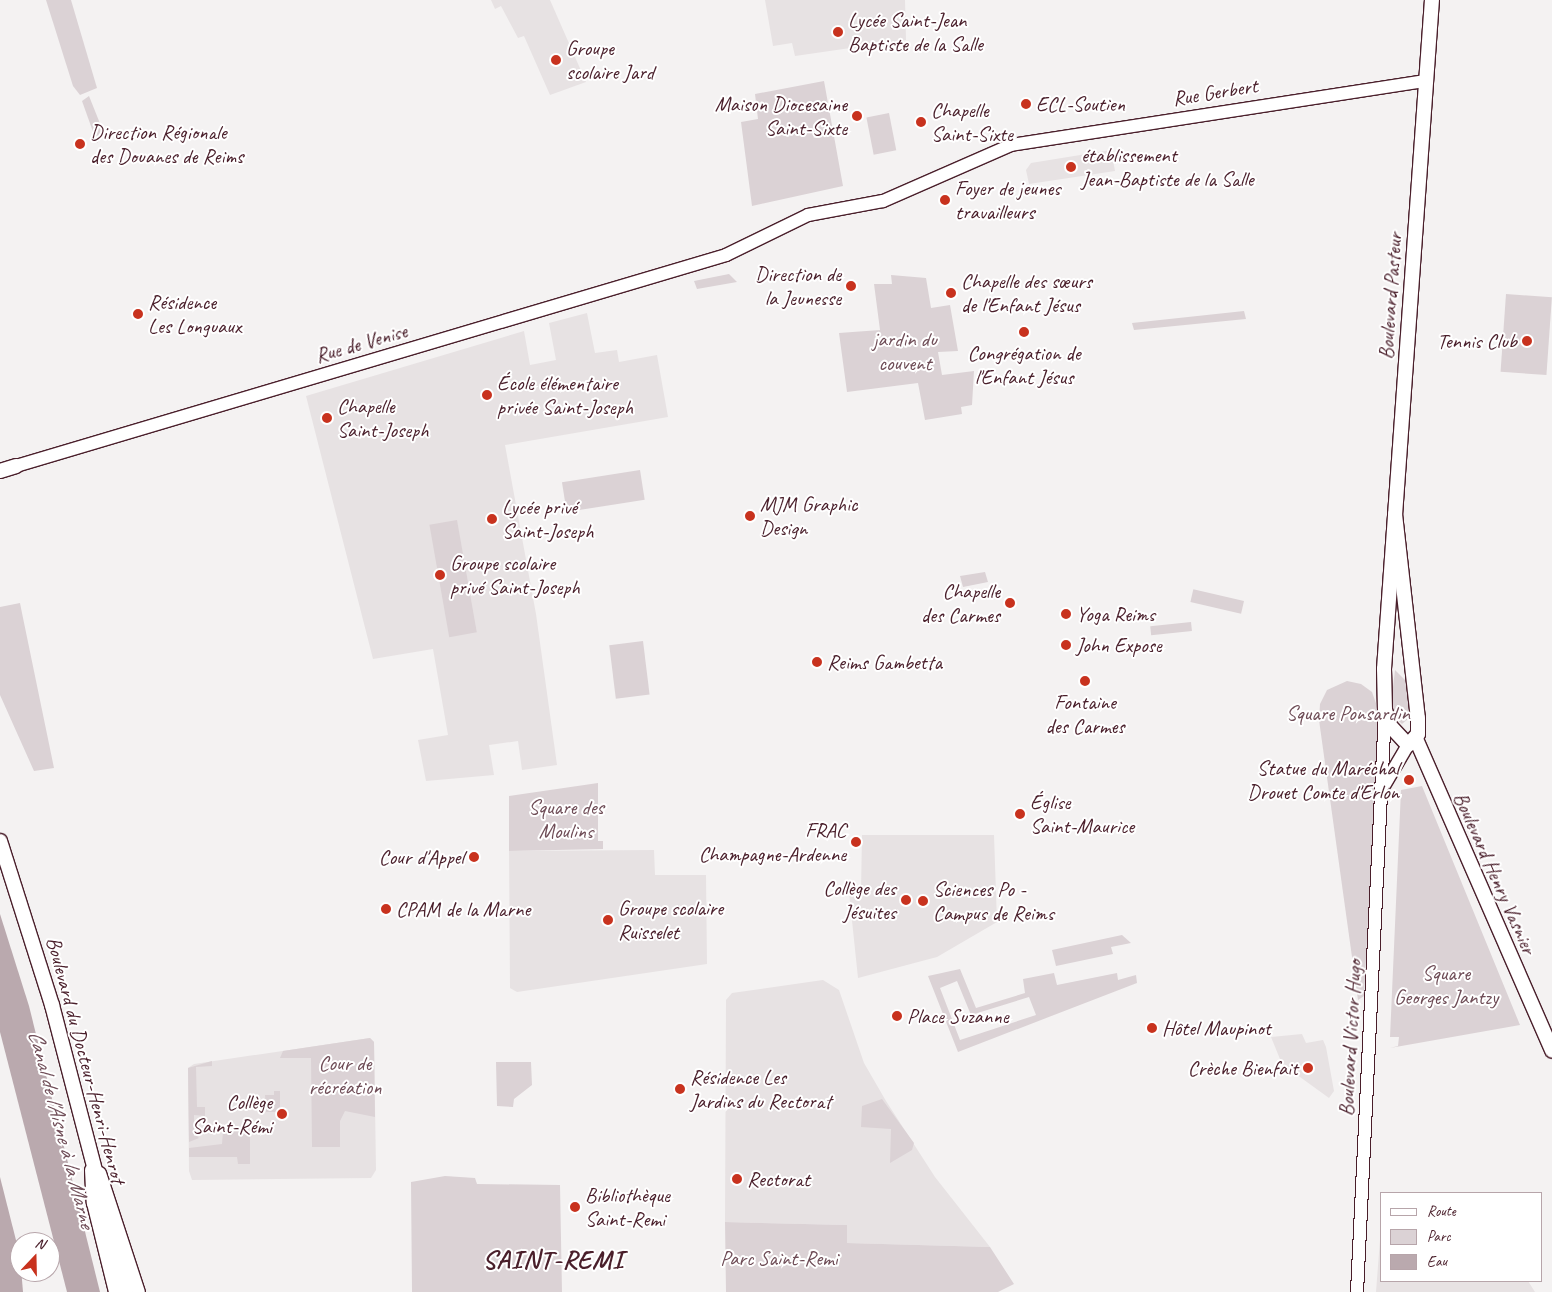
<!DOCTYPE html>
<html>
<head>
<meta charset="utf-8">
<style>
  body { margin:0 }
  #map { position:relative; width:1552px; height:1292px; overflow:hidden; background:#f4f2f2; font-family:Caveat,sans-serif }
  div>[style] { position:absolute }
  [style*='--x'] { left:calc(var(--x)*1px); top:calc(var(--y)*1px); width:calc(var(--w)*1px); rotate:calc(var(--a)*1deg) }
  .built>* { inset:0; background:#e7e2e3 }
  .green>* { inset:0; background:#dbd2d5; transform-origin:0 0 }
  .water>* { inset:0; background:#baa9ae }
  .roads { filter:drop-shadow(1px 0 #4a1f2b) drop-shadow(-1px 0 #4a1f2b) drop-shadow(0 1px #4a1f2b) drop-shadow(0 -1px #4a1f2b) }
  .tertiary>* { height:12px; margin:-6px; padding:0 6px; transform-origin:6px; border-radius:6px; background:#fff }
  .secondary>* { height:14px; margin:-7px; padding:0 7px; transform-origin:7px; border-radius:7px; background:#fff }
  .dots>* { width:14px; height:14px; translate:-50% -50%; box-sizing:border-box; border:2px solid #fff; border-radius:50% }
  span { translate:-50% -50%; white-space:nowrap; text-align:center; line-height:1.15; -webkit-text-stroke:4px #fff; paint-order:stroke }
  .poi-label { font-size:21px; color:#4a1f2b }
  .left { translate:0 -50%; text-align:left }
  .right { translate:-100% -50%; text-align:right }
  .street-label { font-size:21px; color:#4a1f2b }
  .park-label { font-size:21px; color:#6e4c56 }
  .water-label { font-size:22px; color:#714f59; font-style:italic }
  .district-label { font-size:26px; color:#4a1f2b; font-weight:700; letter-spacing:1px }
  .legend { position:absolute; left:1380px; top:1192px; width:162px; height:90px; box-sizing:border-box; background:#fff; border:1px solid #b7a5aa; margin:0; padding:6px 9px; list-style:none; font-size:15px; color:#4a1f2b }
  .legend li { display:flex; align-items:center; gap:10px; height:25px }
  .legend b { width:25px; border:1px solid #b7a5aa }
  .north { position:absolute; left:10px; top:1232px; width:50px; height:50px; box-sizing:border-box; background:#fff; border:1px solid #b7a5aa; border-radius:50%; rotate:21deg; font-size:14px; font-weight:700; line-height:20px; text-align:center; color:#4a1f2b }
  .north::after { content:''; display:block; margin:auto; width:18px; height:22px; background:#c8321e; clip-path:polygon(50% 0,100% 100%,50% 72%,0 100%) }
</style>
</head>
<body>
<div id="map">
  <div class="built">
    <i style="clip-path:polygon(491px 0,550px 0,586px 82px,550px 95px,524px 36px,518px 38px,501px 6px,495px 9px)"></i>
    <i style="clip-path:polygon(765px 0,905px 0,906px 40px,795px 56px,792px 43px,773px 46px)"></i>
    <i style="clip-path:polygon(1111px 150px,1115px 171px,1029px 184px,1026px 170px,1031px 163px)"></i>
    <i style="clip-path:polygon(587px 313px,595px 353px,617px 350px,619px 362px,657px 355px,668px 417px,505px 445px,536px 614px,557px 765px,522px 770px,518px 741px,489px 745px,494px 775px,426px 781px,418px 740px,448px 735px,433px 649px,373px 659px,306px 396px,524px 331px,530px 365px,556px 360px,549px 323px)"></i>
    <i style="clip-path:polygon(862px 835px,994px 835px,997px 922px,937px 957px,858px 978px,849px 892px,861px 891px)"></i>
    <i style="clip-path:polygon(654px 850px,655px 875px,706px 875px,707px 964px,517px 992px,510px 988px,509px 851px)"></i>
    <i style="clip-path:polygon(823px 980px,839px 990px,864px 1063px,886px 1101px,935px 1177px,990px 1247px,846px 1243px,847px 1225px,725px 1222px,726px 1000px,732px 993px)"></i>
    <i style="clip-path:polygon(1302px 1034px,1306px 1043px,1323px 1040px,1326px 1047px,1334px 1091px,1329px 1098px,1282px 1064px,1271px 1037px)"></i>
    <i style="clip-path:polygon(370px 1038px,374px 1042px,376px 1170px,371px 1178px,192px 1180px,189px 1171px,188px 1068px,194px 1064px)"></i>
    <i style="clip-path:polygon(1381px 1227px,1381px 1281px,1528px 1281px,1535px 1292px,1376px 1292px)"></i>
  </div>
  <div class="green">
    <i style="clip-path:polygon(46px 0,71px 0,97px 88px,80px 95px,73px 86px)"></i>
    <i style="clip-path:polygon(824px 81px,843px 186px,752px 206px,741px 122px,758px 119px,755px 94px)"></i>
    <i style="clip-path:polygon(89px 96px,105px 136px,97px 143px,82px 101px)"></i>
    <i style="left:889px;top:113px;width:38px;height:23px;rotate:79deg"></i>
    <i style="clip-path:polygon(729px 274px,737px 282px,697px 289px,694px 281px)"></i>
    <i style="clip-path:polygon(891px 275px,926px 278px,931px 308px,950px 305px,958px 351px,938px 352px,942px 375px,974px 371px,972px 405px,961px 407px,962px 414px,925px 420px,918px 383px,847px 392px,839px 333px,880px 330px,874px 284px,892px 284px)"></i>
    <i style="left:1506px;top:294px;width:46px;height:78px;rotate:4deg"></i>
    <i style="clip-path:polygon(1244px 311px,1246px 319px,1134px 330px,1132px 323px)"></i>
    <i style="left:640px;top:470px;width:30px;height:79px;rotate:81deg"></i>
    <i style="left:457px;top:520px;width:114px;height:28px;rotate:80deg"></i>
    <i style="clip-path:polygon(985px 572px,988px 582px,963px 587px,960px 576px)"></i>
    <i style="left:1244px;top:601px;width:13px;height:52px;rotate:103deg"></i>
    <i style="clip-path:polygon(20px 603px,22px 613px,54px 768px,34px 771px,0 695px,0 607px)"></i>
    <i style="left:1191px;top:622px;width:9px;height:41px;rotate:84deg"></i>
    <i style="left:643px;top:641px;width:54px;height:34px;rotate:83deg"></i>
    <i style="clip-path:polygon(1395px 670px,1406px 681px,1414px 714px,1402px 724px,1390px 713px)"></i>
    <i style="clip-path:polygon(1347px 681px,1361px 684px,1372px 692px,1379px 712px,1364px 996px,1358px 1000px,1319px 720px,1320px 704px,1327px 690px)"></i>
    <i style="clip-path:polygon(598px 783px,598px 841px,603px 841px,603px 849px,509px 851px,509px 796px)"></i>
    <i style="clip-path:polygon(1422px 786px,1520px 1025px,1390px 1048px,1398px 1046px,1399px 1037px,1390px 1037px,1401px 790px)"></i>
    <i style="clip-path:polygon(1122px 935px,1131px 943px,1111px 947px,1113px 954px,1056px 966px,1052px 950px)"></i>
    <i style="clip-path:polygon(evenodd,960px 969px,976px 1008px,1025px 993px,1023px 979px,1054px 973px,1057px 985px,1117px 973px,1118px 980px,1136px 975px,1137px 983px,958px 1052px,928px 976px,960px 969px,957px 981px,971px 1015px,1029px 997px,1036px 1015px,960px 1040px,940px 988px,957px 981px)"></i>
    <i style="clip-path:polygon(370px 1038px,374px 1042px,375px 1117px,345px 1111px,340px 1121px,340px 1147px,312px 1147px,311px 1058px,280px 1058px,283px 1051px)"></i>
    <i style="clip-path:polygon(212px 1061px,212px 1066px,196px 1067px,197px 1107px,205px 1107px,205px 1116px,194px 1115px,194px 1133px,199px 1138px,189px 1142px,188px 1068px)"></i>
    <i style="clip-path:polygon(496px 1062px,531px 1062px,532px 1085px,514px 1099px,513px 1107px,497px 1106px)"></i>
    <i style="clip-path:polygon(274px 1091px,280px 1091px,280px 1112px,266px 1112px,265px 1095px,274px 1095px)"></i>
    <i style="clip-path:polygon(882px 1099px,914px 1143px,912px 1150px,890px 1163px,891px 1129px,861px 1127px,862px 1106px)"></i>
    <i style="clip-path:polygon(223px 1131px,250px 1131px,250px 1164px,238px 1164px,237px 1157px,189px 1157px,189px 1148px,222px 1144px)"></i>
    <i style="clip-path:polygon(445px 1176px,475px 1178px,477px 1184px,560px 1185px,562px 1292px,412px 1292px,411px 1182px)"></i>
    <i style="clip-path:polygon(725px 1222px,847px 1225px,847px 1243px,990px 1247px,1014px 1284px,998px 1292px,726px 1292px)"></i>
  </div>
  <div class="water">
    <i style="clip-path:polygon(0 914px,29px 1006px,100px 1292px,67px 1292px,0 1032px)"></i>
    <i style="clip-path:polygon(0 1177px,20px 1256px,23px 1292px,0 1292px)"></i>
  </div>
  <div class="roads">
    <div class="tertiary">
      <i style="--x:16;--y:466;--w:741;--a:-16.55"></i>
      <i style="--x:726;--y:255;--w:91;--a:-26"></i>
      <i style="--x:808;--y:215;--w:76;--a:-10.6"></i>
      <i style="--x:883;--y:201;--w:140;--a:-23.6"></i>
      <i style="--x:1011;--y:145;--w:420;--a:-8.8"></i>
      <i style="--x:1385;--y:784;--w:45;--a:-59.5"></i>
      <i style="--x:91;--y:1170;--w:33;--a:87"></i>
      <i style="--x:93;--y:1203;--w:92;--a:76.1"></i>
      <i style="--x:100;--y:1173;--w:125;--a:71.9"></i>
      <i style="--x:1357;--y:1292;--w:581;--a:-87.24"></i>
    </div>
    <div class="secondary">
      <i style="--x:0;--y:471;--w:17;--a:-17"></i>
      <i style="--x:1395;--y:514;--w:205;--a:83.6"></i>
      <i style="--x:1418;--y:718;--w:16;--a:90"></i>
      <i style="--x:1418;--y:734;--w:15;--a:132"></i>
      <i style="--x:1408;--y:745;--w:26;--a:-133"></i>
      <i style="--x:1390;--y:726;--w:17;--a:-107"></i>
      <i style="--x:1385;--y:710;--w:41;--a:-91.4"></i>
      <i style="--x:1384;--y:669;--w:671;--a:-85.9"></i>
      <i style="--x:1416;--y:739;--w:340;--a:66.4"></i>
      <i style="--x:0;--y:841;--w:172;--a:72.4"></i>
      <i style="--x:52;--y:1005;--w:297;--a:75.4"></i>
    </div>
  </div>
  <div class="dots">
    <i style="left:838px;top:32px;background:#c8321e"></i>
    <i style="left:556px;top:60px;background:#c8321e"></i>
    <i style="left:1026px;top:104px;background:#c8321e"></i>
    <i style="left:857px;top:116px;background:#c8321e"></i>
    <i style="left:921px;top:122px;background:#c8321e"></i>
    <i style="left:80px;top:144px;background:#c8321e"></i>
    <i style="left:1071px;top:167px;background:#c8321e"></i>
    <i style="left:945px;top:200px;background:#c8321e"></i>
    <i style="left:851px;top:286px;background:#c8321e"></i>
    <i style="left:951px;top:293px;background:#c8321e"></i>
    <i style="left:138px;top:314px;background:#c8321e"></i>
    <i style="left:1024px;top:332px;background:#c8321e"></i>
    <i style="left:1527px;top:341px;background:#c8321e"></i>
    <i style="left:487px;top:395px;background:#c8321e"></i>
    <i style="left:327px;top:418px;background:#c8321e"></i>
    <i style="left:750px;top:516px;background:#c8321e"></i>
    <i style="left:492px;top:519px;background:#c8321e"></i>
    <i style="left:440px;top:575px;background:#c8321e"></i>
    <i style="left:1010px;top:603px;background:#c8321e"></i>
    <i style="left:1066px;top:614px;background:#c8321e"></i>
    <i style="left:1066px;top:645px;background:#c8321e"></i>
    <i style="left:817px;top:662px;background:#c8321e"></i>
    <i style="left:1085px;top:681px;background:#c8321e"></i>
    <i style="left:1409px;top:780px;background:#c8321e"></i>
    <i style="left:1020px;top:814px;background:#c8321e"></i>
    <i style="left:856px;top:842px;background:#c8321e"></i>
    <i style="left:474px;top:857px;background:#c8321e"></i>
    <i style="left:906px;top:900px;background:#c8321e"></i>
    <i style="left:923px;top:901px;background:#c8321e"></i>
    <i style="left:386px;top:909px;background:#c8321e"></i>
    <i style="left:608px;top:920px;background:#c8321e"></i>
    <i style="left:897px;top:1016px;background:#c8321e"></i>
    <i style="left:1152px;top:1028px;background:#c8321e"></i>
    <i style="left:1308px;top:1068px;background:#c8321e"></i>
    <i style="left:680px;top:1089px;background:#c8321e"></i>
    <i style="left:282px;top:1114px;background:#c8321e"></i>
    <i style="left:737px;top:1179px;background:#c8321e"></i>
    <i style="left:575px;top:1207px;background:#c8321e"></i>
  </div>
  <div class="poi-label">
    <span class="left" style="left:848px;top:32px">Lycée Saint-Jean<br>Baptiste de la Salle</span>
    <span class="left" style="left:566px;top:60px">Groupe<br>scolaire Jard</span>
    <span class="right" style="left:847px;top:116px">Maison Diocesaine<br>Saint-Sixte</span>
    <span class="left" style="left:1036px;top:104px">ECL-Soutien</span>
    <span class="left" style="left:931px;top:122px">Chapelle<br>Saint-Sixte</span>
    <span class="left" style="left:90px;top:144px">Direction Régionale<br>des Douanes de Reims</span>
    <span class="left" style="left:1081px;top:167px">établissement<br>Jean-Baptiste de la Salle</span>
    <span class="left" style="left:955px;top:200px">Foyer de jeunes<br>travailleurs</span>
    <span class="right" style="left:841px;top:286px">Direction de<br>la Jeunesse</span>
    <span class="left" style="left:961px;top:293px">Chapelle des sœurs<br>de l'Enfant Jésus</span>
    <span class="left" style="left:148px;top:314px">Résidence<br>Les Longuaux</span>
    <span class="right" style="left:1517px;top:341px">Tennis Club</span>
    <span style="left:1024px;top:365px">Congrégation de<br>l'Enfant Jésus</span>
    <span class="left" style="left:497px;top:395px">École élémentaire<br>privée Saint-Joseph</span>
    <span class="left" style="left:337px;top:418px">Chapelle<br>Saint-Joseph</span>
    <span class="left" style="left:760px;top:516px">MJM Graphic<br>Design</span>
    <span class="left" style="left:502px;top:519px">Lycée privé<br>Saint-Joseph</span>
    <span class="left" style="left:450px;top:575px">Groupe scolaire<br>privé Saint-Joseph</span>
    <span class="right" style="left:1000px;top:603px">Chapelle<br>des Carmes</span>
    <span class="left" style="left:1076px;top:614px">Yoga Reims</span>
    <span class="left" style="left:1076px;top:645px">John Expose</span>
    <span class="left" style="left:827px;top:662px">Reims Gambetta</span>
    <span style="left:1085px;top:714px">Fontaine<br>des Carmes</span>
    <span class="right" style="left:1399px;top:780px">Statue du Maréchal<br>Drouet Comte d'Erlon</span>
    <span class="left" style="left:1030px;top:814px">Église<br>Saint-Maurice</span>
    <span class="right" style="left:846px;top:842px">FRAC<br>Champagne-Ardenne</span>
    <span class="right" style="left:464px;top:857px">Cour d'Appel</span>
    <span class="right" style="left:896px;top:900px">Collège des<br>Jésuites</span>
    <span class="left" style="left:933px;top:901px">Sciences Po -<br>Campus de Reims</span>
    <span class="left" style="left:618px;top:920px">Groupe scolaire<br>Ruisselet</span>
    <span class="left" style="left:396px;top:909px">CPAM de la Marne</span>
    <span class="left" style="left:907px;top:1016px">Place Suzanne</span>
    <span class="left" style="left:1162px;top:1028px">Hôtel Maupinot</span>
    <span class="right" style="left:1298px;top:1068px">Crèche Bienfait</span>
    <span class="left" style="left:690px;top:1089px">Résidence Les<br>Jardins du Rectorat</span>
    <span class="right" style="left:272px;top:1114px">Collège<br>Saint-Rémi</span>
    <span class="left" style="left:747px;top:1179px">Rectorat</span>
    <span class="left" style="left:585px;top:1207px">Bibliothèque<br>Saint-Remi</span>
  </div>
  <div class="street-label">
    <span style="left:1215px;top:92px;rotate:-9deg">Rue Gerbert</span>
    <span style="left:1390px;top:296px;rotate:-86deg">Boulevard Pasteur</span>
    <span style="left:361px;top:343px;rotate:-16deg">Rue de Venise</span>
    <span style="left:1495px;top:873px;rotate:66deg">Boulevard Henry Vasnier</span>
    <span style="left:1350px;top:1038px;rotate:-87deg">Boulevard Victor Hugo</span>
    <span style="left:86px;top:1060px;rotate:75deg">Boulevard du Docteur-Henri-Henrot</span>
  </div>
  <div class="park-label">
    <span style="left:905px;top:351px">jardin du<br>couvent</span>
    <span style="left:1348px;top:713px">Square Ponsardin</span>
    <span style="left:566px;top:819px">Square des<br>Moulins</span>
    <span style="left:1446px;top:985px">Square<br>Georges Jantzy</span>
    <span style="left:345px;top:1075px">Cour de<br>récréation</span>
    <span style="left:779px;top:1258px">Parc Saint-Remi</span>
  </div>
  <div class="water-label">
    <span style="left:61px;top:1129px;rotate:75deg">Canal de l'Aisne à la Marne</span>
  </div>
  <div class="district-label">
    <span style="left:553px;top:1260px">SAINT-REMI</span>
  </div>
  <ul class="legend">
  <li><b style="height:6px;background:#fff"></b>Route</li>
  <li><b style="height:14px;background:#dbd2d5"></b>Parc</li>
  <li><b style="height:14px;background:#baa9ae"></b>Eau</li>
  </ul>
  <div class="north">N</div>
</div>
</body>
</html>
